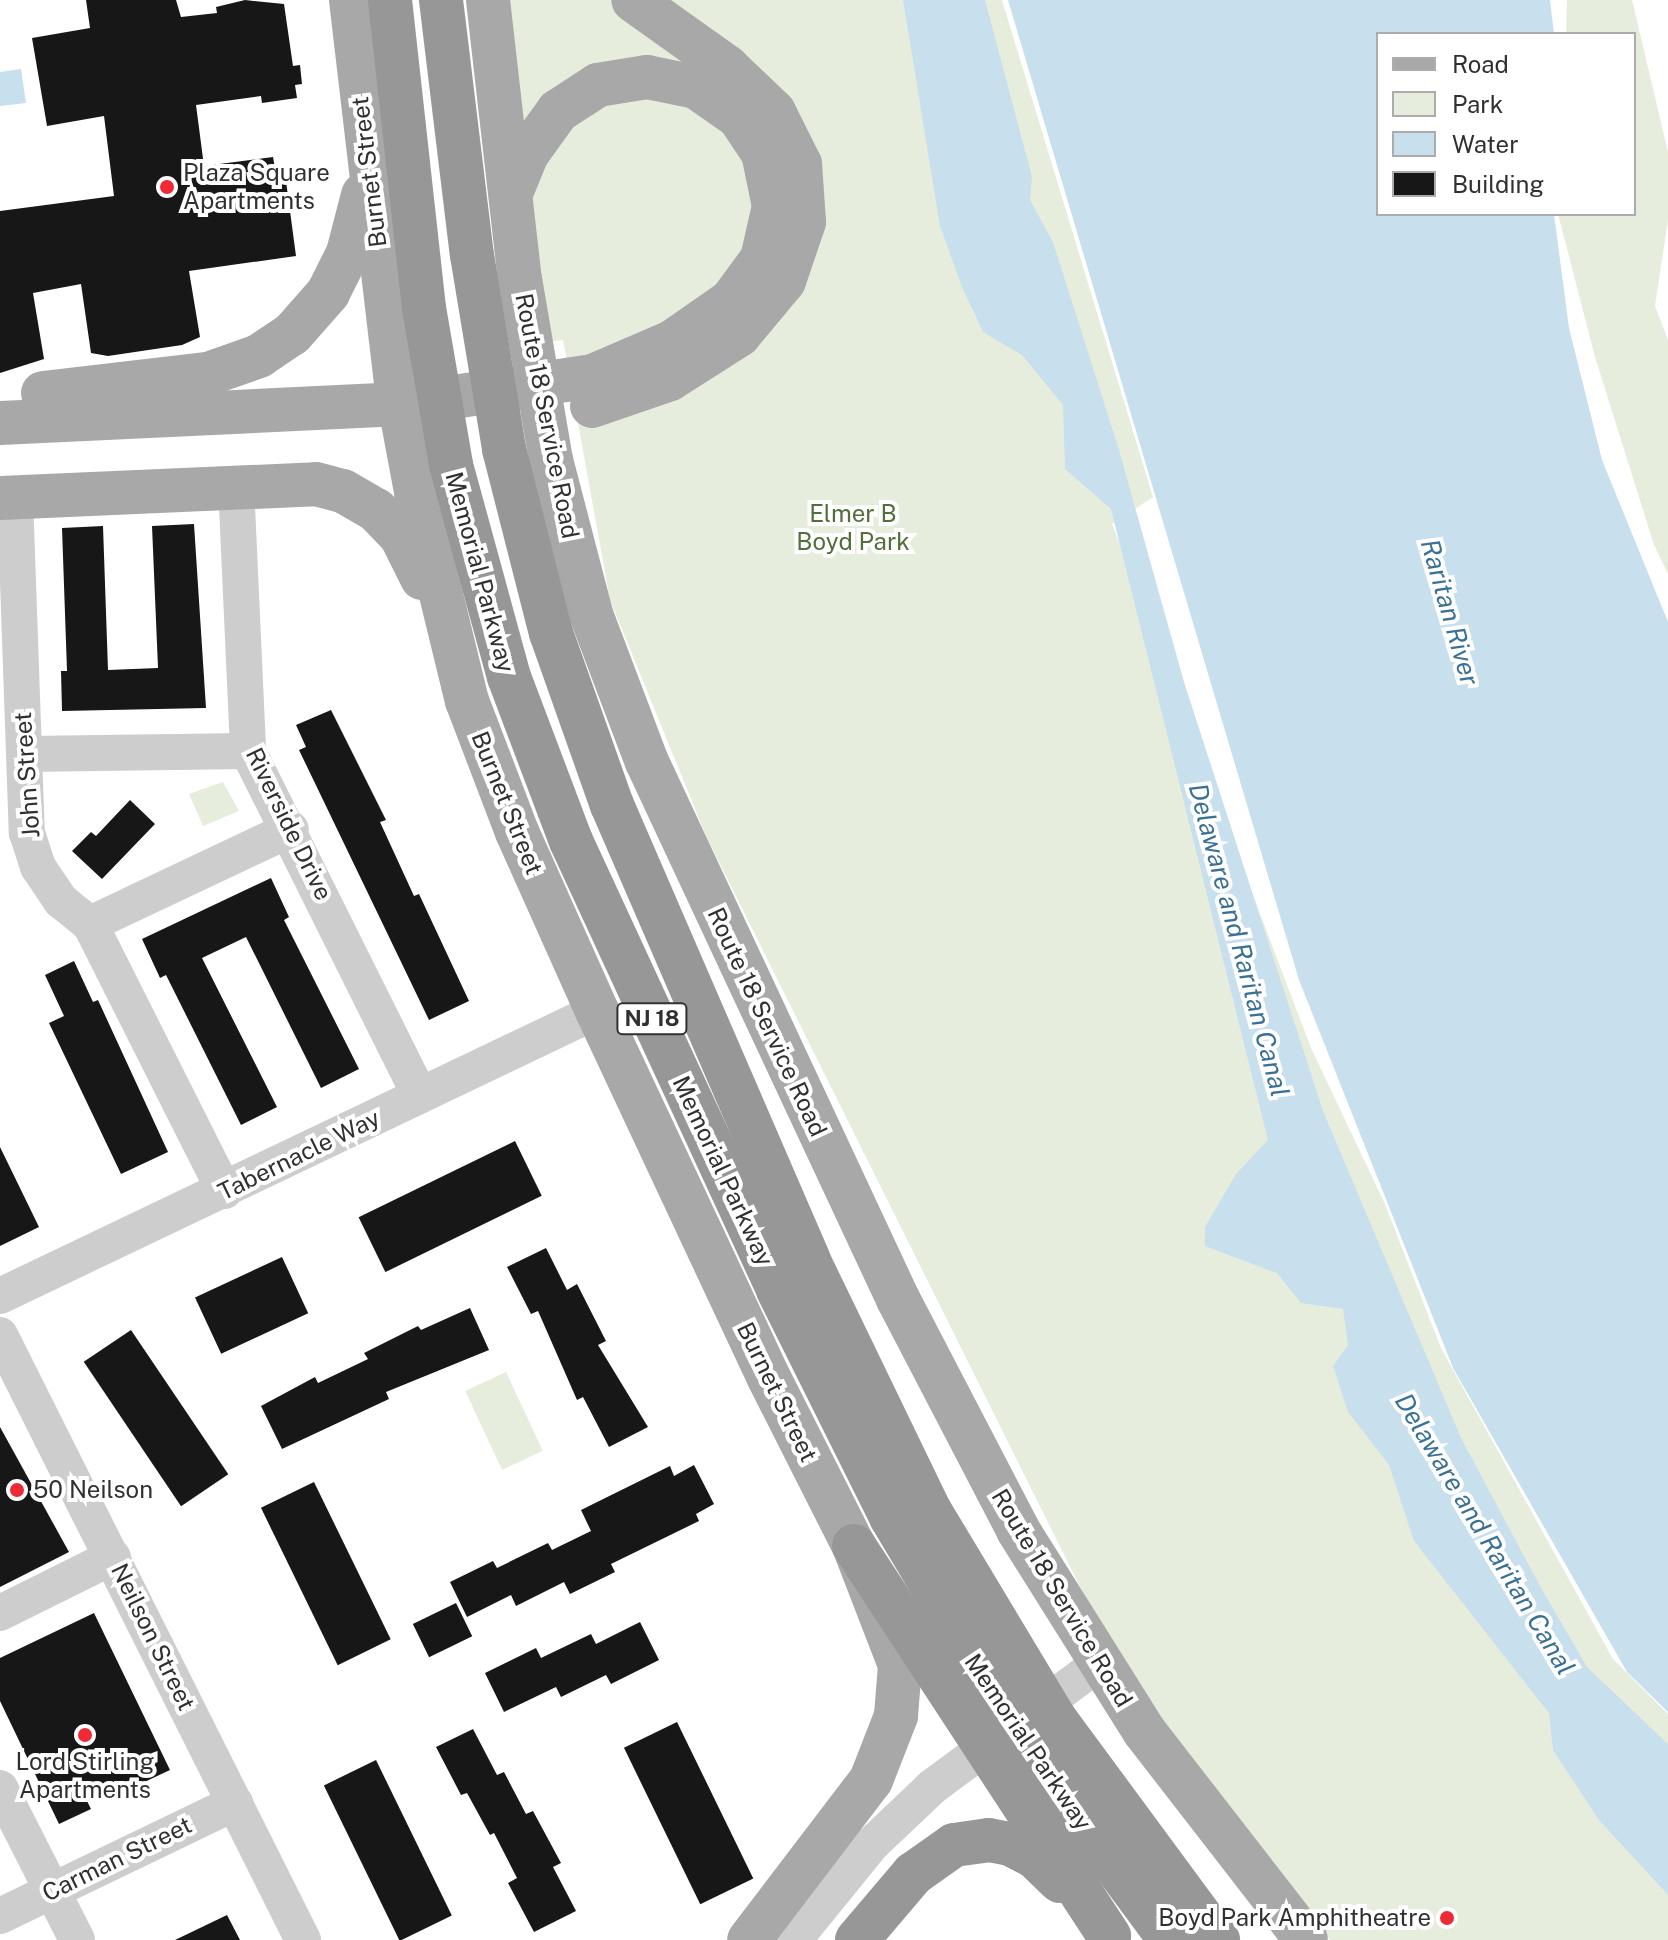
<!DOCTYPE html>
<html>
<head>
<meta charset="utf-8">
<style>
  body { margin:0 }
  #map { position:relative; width:1668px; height:1940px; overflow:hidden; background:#fff; font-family:"Public Sans",sans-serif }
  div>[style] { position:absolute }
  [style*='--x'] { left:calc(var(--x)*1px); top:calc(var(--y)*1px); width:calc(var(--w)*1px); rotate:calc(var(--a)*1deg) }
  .green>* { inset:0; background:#e6eddd; transform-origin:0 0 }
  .water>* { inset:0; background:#c8dfee }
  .building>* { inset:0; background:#171717; transform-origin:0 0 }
  .minor>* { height:36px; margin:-18px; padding:0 18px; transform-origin:18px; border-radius:18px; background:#cdcdcd }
  .major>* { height:44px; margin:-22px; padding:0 22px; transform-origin:22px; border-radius:22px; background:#a8a8a8 }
  .highway>* { height:44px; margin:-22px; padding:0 22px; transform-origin:22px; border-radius:22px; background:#979797 }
  .dots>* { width:22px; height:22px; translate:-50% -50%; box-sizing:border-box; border:4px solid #fff; border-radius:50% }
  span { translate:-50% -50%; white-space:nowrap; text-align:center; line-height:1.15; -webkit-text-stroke:8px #fff; paint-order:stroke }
  .shield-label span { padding:2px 6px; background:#fff; border:2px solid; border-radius:6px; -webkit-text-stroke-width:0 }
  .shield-label { font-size:22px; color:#303030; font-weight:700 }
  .street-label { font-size:24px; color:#303030 }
  .poi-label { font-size:24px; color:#303030 }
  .left { translate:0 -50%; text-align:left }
  .right { translate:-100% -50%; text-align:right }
  .park-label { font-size:24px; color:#526e3a }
  .water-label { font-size:26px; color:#397196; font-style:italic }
  .legend { position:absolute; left:1376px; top:32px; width:260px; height:184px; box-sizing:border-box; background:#fff; border:2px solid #acacac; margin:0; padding:10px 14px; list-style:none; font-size:24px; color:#303030 }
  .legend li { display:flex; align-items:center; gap:16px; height:40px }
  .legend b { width:40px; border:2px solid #acacac }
</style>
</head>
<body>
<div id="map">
  <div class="green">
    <i style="clip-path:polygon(489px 0,1002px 0,1153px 497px,1112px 524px,1311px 1048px,1384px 1202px,1441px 1348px,1613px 1659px,1668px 1714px,1668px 1940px,1330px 1940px,1119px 1665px,707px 838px,610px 600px,563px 340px,545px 342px)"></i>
    <i style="clip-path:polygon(1567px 0,1632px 0,1668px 152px,1668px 220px,1655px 306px,1668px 340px,1668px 574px,1654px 545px,1595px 357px,1558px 214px,1634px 214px,1634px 34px,1566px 34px)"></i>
    <i style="clip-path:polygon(223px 782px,239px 811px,203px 826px,189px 794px)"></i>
    <i style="left:506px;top:1372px;width:87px;height:45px;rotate:65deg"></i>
  </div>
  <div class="water">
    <i style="clip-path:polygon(903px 0,985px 0,1032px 177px,1030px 200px,1053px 242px,1119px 450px,1184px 682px,1323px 1111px,1461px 1438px,1540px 1586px,1587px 1667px,1668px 1744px,1668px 1895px,1599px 1820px,1553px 1750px,1549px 1713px,1414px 1541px,1389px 1465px,1348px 1412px,1333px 1366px,1348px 1345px,1343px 1309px,1301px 1303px,1277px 1273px,1205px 1246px,1205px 1227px,1236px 1174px,1268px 1140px,1111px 509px,1065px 469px,1063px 405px,1022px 355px,983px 332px,962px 287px,940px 226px)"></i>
    <i style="clip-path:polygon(1008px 0,1550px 0,1554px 34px,1378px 34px,1378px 214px,1554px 214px,1569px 328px,1602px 460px,1668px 622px,1668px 1712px,1627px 1672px,1453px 1368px,1299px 980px)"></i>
    <i style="clip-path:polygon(21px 69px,26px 103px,0 106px,0 72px)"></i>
  </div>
  <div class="building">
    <i style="clip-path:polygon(86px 0,176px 0,181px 17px,217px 13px,216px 7px,245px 0,284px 4px,293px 66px,300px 65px,302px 84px,295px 85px,297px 98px,262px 103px,261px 96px,196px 105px,204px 166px,273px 157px,275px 168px,284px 166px,296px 256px,189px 271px,200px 337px,182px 345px,108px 356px,91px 353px,81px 284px,33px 293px,44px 359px,0 373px,0 211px,114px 196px,104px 116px,47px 126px,32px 38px,90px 28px)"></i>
    <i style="clip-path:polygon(194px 524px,206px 708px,62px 711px,61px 671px,67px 671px,62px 528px,103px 526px,108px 670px,158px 668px,152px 526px)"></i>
    <i style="clip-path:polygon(331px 710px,386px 820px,380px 822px,414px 896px,419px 894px,469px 1001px,429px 1020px,299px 750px,306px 747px,296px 725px)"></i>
    <i style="clip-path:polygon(130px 800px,155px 824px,102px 879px,72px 851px,91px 832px,96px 836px)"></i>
    <i style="clip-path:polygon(271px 878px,289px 917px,284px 920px,359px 1069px,321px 1088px,246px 937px,202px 958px,277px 1107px,241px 1125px,166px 975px,160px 978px,142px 939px)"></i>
    <i style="clip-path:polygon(74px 961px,93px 1002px,98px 1000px,168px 1152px,121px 1174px,49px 1023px,64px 1016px,45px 975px)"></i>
    <i style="left:515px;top:1141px;width:61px;height:174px;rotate:64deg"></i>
    <i style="clip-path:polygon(0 1147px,39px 1227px,0 1246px)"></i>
    <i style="clip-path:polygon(546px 1248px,567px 1290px,577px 1284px,606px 1341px,598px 1345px,648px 1427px,609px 1447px,583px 1397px,577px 1400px,538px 1311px,531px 1314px,507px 1267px)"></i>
    <i style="left:282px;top:1257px;width:62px;height:96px;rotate:65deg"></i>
    <i style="clip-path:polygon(470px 1308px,489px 1350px,386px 1392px,389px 1399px,282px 1449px,261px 1406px,315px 1377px,318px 1383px,368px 1359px,364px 1353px,418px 1326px,421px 1330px)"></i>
    <i style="left:131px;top:1330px;width:174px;height:57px;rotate:56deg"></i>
    <i style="clip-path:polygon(0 1427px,69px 1552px,0 1587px)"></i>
    <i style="clip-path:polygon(694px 1465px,714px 1504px,696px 1514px,699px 1521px,611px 1564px,615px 1572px,570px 1594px,564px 1582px,516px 1606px,511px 1595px,467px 1617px,450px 1582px,493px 1561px,497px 1568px,548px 1543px,552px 1550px,591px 1531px,581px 1510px,670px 1466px,674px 1476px)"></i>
    <i style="left:314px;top:1482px;width:175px;height:59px;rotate:64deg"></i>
    <i style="left:456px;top:1603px;width:37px;height:48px;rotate:64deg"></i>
    <i style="clip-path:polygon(94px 1613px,170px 1770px,138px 1785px,135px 1778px,87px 1801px,91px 1809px,59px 1824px,0 1701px,0 1658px)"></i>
    <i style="clip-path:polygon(640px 1622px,659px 1660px,611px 1684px,606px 1675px,561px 1697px,556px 1687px,504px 1712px,485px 1673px,536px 1648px,541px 1658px,591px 1634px,596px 1644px)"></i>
    <i style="left:677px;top:1722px;width:174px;height:59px;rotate:64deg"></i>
    <i style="clip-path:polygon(473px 1729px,497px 1775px,504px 1772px,526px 1814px,533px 1811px,561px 1863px,553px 1867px,576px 1911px,534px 1932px,508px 1883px,517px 1878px,494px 1833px,490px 1835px,467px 1793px,461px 1795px,436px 1747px)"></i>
    <i style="left:376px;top:1760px;width:173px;height:58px;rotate:64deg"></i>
    <i style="clip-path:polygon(227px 1915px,240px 1940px,175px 1940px)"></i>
  </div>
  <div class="minor">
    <i style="--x:236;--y:484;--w:267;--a:87.4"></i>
    <i style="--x:248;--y:751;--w:385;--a:63.5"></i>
    <i style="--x:15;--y:496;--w:337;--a:88"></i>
    <i style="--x:27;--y:833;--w:36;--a:72"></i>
    <i style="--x:38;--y:867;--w:40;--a:56"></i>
    <i style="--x:60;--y:900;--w:38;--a:39"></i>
    <i style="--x:90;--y:924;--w:299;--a:63.3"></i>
    <i style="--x:25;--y:754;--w:223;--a:-0.8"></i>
    <i style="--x:90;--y:924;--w:222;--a:-25.3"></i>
    <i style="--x:0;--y:1296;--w:662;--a:-25.52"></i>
    <i style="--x:0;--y:1335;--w:677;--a:63.4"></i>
    <i style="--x:0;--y:1613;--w:126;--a:-26.4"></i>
    <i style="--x:0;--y:1788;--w:170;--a:63.1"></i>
    <i style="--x:0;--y:1916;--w:261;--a:-25.7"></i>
    <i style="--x:794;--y:1940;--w:124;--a:-50.9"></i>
    <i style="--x:872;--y:1844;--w:83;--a:-43.5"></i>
    <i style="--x:932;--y:1787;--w:207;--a:-36.5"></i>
  </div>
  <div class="major">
    <i style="--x:351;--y:0;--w:393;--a:83.3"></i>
    <i style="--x:397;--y:390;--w:104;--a:79.4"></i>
    <i style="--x:416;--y:492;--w:215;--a:76.3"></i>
    <i style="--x:467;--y:701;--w:140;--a:69.1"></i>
    <i style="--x:517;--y:832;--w:196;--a:65.9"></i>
    <i style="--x:597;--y:1011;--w:405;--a:64.9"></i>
    <i style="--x:769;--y:1378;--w:188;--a:63.2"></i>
    <i style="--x:854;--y:1546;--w:128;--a:68.9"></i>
    <i style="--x:900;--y:1665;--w:51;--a:94.5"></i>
    <i style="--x:896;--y:1716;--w:69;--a:111.3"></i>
    <i style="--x:871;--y:1780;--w:201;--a:127.3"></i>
    <i style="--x:488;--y:0;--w:281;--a:83.5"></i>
    <i style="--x:520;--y:279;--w:184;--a:80.3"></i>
    <i style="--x:551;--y:460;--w:159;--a:75.4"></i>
    <i style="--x:591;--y:614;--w:158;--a:69.3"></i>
    <i style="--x:647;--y:762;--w:593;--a:64.95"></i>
    <i style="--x:898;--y:1299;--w:260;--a:62.5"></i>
    <i style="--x:1018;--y:1530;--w:237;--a:57.9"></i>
    <i style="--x:1144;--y:1731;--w:264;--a:52.2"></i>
    <i style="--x:43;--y:393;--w:166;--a:-6.6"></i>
    <i style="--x:208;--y:374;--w:54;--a:-19.4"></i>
    <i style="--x:259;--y:356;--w:40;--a:-34"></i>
    <i style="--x:292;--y:334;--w:55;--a:-48.7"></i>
    <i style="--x:328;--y:293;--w:45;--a:-63.4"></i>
    <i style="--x:348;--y:253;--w:60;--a:-75.5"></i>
    <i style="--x:592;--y:406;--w:83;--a:-19.1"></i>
    <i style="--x:670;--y:379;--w:82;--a:-32.5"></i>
    <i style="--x:739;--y:335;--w:70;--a:-50.2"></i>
    <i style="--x:784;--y:281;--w:62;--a:-71.3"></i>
    <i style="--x:804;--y:222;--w:58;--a:-93.9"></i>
    <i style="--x:800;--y:164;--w:58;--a:-116.6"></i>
    <i style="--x:774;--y:112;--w:65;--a:-136.2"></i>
    <i style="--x:727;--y:67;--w:115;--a:-144.5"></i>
    <i style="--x:0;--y:423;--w:407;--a:-2.7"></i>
    <i style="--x:407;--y:404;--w:188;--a:-8.6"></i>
    <i style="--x:593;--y:376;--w:86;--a:-23.3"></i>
    <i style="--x:672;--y:342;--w:72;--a:-34.8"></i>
    <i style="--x:731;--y:301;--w:52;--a:-53.6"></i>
    <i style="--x:762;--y:259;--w:54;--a:-77.2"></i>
    <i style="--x:774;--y:206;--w:54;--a:-101.7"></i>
    <i style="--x:763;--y:153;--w:43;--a:-123.7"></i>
    <i style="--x:739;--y:117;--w:52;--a:-145.1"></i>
    <i style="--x:696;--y:87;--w:50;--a:-168.5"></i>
    <i style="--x:647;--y:77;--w:50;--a:170.7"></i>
    <i style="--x:598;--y:85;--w:48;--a:147"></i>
    <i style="--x:558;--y:111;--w:53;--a:125.8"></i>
    <i style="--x:527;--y:154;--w:42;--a:112.3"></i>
    <i style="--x:0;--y:498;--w:316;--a:-2.5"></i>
    <i style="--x:316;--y:484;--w:28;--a:15"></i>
    <i style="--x:343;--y:491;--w:38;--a:30"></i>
    <i style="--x:376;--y:510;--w:36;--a:46"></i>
    <i style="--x:401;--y:536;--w:47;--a:63.4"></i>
  </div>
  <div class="highway">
    <i style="--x:390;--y:0;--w:310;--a:83.7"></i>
    <i style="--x:424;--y:308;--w:159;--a:80.2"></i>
    <i style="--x:451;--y:465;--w:220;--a:74.7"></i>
    <i style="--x:509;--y:677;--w:175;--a:69.3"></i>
    <i style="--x:571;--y:841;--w:494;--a:65.2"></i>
    <i style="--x:778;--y:1290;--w:254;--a:63.5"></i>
    <i style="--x:891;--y:1517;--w:274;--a:59.2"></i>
    <i style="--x:1031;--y:1752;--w:234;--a:53.5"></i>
    <i style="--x:441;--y:0;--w:257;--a:83.1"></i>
    <i style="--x:472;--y:255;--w:197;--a:80.6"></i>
    <i style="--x:504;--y:449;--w:190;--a:75.7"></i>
    <i style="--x:551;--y:633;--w:182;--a:70.5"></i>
    <i style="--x:612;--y:805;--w:495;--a:66.6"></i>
    <i style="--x:808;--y:1259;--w:280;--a:64.2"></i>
    <i style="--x:930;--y:1511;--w:243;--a:59"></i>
    <i style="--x:1055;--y:1719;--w:275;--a:53.6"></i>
    <i style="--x:854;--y:1546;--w:466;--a:56.8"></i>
    <i style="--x:857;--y:1940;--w:87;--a:-49.7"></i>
    <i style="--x:913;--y:1874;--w:50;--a:-35.3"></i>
    <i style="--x:954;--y:1845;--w:35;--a:-8"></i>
    <i style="--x:989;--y:1840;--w:21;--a:11"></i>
    <i style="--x:1010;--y:1844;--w:27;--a:27"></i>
    <i style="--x:1034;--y:1856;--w:36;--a:44"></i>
  </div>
  <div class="dots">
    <i style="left:167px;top:187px;background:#ee2a37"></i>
    <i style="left:17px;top:1490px;background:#ee2a37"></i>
    <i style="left:85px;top:1735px;background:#ee2a37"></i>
    <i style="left:1447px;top:1918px;background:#ee2a37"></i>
  </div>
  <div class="shield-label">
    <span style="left:652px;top:1019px">NJ 18</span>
  </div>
  <div class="street-label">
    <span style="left:369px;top:172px;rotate:-97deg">Burnet Street</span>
    <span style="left:547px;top:416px;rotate:79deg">Route 18 Service Road</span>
    <span style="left:480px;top:572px;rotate:75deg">Memorial Parkway</span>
    <span style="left:27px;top:775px;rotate:-94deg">John Street</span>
    <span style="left:507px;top:803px;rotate:68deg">Burnet Street</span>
    <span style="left:289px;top:824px;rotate:64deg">Riverside Drive</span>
    <span style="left:767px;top:1022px;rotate:65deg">Route 18 Service Road</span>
    <span style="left:299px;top:1155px;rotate:-26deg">Tabernacle Way</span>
    <span style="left:723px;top:1171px;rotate:65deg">Memorial Parkway</span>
    <span style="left:777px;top:1392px;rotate:64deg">Burnet Street</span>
    <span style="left:1062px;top:1598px;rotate:59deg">Route 18 Service Road</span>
    <span style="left:153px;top:1637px;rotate:64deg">Neilson Street</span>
    <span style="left:1028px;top:1742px;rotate:56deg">Memorial Parkway</span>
    <span style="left:117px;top:1859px;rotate:-26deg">Carman Street</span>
  </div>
  <div class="poi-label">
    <span class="left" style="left:183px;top:187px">Plaza Square<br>Apartments</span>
    <span class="left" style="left:33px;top:1490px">50 Neilson</span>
    <span style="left:85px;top:1776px">Lord Stirling<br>Apartments</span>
    <span class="right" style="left:1431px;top:1918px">Boyd Park Amphitheatre</span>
  </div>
  <div class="park-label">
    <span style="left:853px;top:528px">Elmer B<br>Boyd Park</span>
  </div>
  <div class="water-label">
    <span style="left:1450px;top:612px;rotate:74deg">Raritan River</span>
    <span style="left:1239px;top:940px;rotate:75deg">Delaware and Raritan Canal</span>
    <span style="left:1485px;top:1534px;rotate:59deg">Delaware and Raritan Canal</span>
  </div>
  <ul class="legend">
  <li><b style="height:10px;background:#a8a8a8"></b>Road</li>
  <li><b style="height:22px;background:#e6eddd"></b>Park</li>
  <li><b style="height:22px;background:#c8dfee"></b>Water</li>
  <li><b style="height:22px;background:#171717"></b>Building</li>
  </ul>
</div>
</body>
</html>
